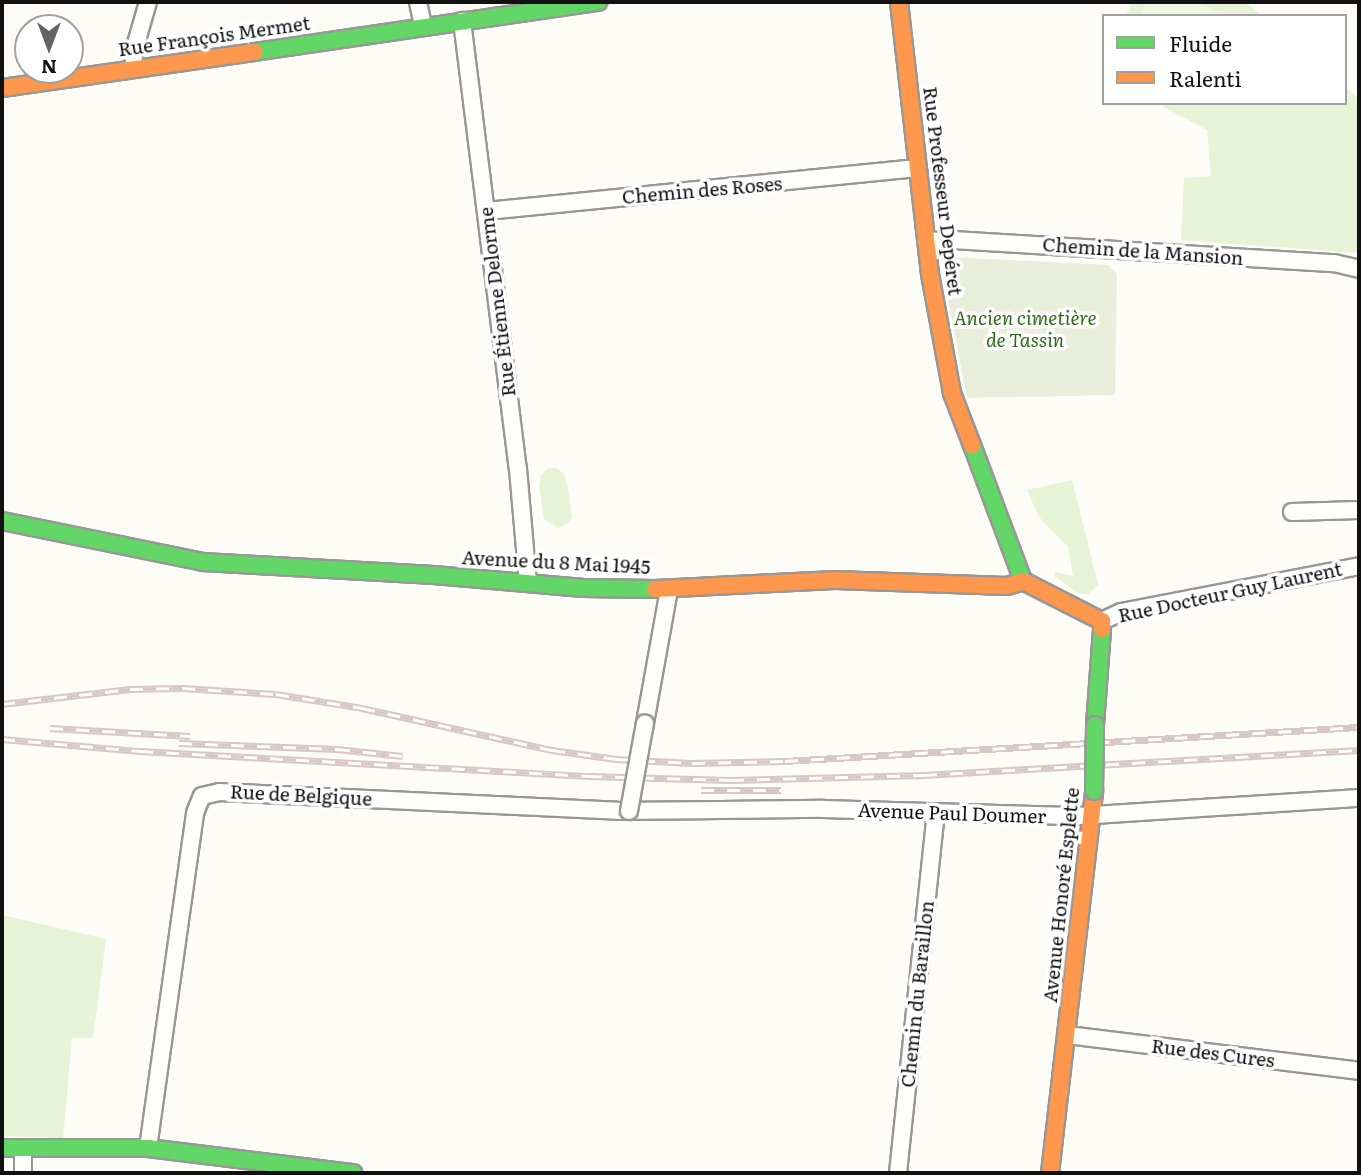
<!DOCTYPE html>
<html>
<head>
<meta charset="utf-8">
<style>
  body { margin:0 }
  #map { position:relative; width:1361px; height:1175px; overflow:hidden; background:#fdfcf7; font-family:Literata,serif }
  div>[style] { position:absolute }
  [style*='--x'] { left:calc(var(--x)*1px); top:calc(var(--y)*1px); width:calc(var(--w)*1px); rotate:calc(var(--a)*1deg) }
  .green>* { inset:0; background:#e7f3d7 }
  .cemetery>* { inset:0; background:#e9eedb }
  .pitch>* { inset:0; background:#f0f6e1 }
  .roads { filter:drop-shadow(2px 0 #979795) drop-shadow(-2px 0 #979795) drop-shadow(0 2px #979795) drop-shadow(0 -2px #979795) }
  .street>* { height:16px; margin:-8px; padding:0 8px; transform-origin:8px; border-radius:8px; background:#fffffe }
  .fast>* { height:16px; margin:-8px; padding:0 8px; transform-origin:8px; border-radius:8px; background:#63d668 }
  .slow>* { height:16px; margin:-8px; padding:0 8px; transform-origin:8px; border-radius:8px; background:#ff974d }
  .rail>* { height:7px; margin-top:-3.5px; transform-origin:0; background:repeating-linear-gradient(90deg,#fff 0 13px,#d9c6c7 0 26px); box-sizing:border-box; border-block:2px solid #d9c6c7 }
  .bridges { filter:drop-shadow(2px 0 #979795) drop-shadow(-2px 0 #979795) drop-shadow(0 2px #979795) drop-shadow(0 -2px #979795) }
  .street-bridge>* { height:16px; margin:-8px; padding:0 8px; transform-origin:8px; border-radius:8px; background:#fffffe }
  .fast-bridge>* { height:16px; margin:-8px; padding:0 8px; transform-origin:8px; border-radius:8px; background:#63d668 }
  span { translate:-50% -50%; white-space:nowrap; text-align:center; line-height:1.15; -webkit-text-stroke:7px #fff; paint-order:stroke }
  .street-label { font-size:19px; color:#111 }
  .park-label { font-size:19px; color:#2f6b1f; font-style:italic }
  .frame { position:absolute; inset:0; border:4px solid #111; pointer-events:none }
  .legend { position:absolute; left:1102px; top:14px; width:245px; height:91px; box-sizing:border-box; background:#fff; border:2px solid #a0a0a0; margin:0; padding:9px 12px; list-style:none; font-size:21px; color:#111 }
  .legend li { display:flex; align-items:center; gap:14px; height:35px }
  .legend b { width:35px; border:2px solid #a0a0a0 }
  .north { position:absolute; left:14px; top:14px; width:70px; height:70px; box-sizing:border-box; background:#fff; border:2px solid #a0a0a0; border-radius:50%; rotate:180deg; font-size:19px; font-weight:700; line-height:28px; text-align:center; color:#111 }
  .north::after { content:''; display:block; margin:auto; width:24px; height:32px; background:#646362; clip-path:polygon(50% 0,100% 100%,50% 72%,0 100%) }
</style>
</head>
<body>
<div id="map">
  <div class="green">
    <i style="clip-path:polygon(1133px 2px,1246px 2px,1262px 16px,1125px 16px)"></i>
    <i style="clip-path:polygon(1345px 87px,1359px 99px,1359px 253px,1181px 240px,1184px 178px,1211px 176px,1207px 130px,1156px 103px,1345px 103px)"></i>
    <i style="clip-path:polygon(549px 468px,557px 468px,564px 474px,567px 482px,572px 517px,568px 523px,558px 528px,544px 519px,539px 486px,541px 475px)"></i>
    <i style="clip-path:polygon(1072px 480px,1098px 585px,1088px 594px,1080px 594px,1055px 577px,1055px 572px,1073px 576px,1068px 547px,1039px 517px,1027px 490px)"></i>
    <i style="clip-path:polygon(2px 915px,106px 939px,93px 1038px,72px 1038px,63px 1138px,2px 1136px)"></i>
  </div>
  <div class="cemetery">
    <i style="clip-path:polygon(952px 257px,1108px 265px,1117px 274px,1115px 395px,967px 398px,941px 262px)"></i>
  </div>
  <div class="pitch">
    <i style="clip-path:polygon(1146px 2px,1198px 2px,1223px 16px,1139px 16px)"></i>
  </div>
  <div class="roads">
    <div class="street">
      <i style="--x:418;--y:2;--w:25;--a:78"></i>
      <i style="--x:462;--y:21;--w:451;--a:82.9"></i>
      <i style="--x:518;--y:469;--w:114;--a:85"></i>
      <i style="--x:135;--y:68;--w:14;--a:-98"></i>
      <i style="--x:133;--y:54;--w:54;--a:-73.9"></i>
      <i style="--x:487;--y:211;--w:432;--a:-5.7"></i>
      <i style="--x:926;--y:241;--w:27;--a:-2"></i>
      <i style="--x:953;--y:240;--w:382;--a:3.5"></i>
      <i style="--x:1334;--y:263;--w:26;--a:13"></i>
      <i style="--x:1292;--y:512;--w:67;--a:-1.7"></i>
      <i style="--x:1102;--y:621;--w:21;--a:-25"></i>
      <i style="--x:1121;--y:612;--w:242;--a:-10.9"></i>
      <i style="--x:645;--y:723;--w:136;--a:-79.8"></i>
      <i style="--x:1067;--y:1035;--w:294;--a:7"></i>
      <i style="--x:148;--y:1148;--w:338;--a:-82"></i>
      <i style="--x:195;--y:813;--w:18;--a:-68"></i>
      <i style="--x:202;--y:796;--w:17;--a:-13"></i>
      <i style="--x:219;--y:792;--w:399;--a:2.7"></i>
      <i style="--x:618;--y:811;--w:205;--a:-0.6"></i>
      <i style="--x:823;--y:809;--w:256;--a:1.6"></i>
      <i style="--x:1079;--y:816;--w:281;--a:-3.7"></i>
      <i style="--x:23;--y:1173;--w:24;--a:-90"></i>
      <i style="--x:898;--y:1173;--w:361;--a:-84"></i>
    </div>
    <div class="fast">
      <i style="--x:254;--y:52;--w:348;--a:-8.3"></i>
      <i style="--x:972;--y:445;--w:145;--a:69.4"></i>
      <i style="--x:2;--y:521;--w:205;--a:11.5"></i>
      <i style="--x:203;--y:562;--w:231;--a:3.2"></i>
      <i style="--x:434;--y:575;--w:150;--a:5"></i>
      <i style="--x:583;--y:588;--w:72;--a:0.8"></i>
      <i style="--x:1095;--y:725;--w:96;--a:-85.8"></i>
      <i style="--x:2;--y:1148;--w:146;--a:0"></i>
      <i style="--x:148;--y:1148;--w:207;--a:7"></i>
    </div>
    <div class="slow">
      <i style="--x:899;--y:2;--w:274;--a:83.5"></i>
      <i style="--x:930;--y:274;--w:121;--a:79.5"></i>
      <i style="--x:952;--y:393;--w:56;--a:69"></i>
      <i style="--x:2;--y:88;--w:255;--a:-8.1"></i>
      <i style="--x:655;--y:589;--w:180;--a:-2.9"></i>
      <i style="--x:835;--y:580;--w:172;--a:2"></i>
      <i style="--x:1007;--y:586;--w:17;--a:-17"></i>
      <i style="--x:1023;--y:581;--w:89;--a:26.9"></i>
      <i style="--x:1102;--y:621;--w:8;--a:90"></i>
      <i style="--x:1050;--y:1173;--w:385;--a:-83.4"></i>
    </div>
  </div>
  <div class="rail">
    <i style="--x:2;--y:704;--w:129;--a:-6.7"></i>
    <i style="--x:130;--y:689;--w:52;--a:-1.1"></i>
    <i style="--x:182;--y:688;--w:94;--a:3.7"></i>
    <i style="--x:276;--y:694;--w:87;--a:9.2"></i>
    <i style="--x:362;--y:708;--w:195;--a:12.5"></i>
    <i style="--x:552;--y:750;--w:65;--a:8"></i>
    <i style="--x:616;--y:759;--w:76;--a:3"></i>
    <i style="--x:692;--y:763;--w:93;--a:-1.2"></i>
    <i style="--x:785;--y:761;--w:575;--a:-3.39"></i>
    <i style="--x:50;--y:728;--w:140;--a:3.3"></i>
    <i style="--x:2;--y:739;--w:139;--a:5"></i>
    <i style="--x:140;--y:751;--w:450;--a:3.2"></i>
    <i style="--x:589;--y:776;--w:142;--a:1.6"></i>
    <i style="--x:731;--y:780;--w:193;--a:-1.5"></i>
    <i style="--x:924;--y:775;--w:436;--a:-3.3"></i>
    <i style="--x:179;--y:743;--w:158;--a:2.2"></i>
    <i style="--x:337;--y:749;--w:66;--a:6.1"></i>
    <i style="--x:701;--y:790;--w:80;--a:0"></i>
  </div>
  <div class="bridges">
    <div class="street-bridge">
      <i style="--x:629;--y:811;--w:89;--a:-79.7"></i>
    </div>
    <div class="fast-bridge">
      <i style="--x:1094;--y:791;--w:66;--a:-89.1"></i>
    </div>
  </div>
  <div class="street-label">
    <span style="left:214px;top:36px;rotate:-8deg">Rue François Mermet</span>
    <span style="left:702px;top:190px;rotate:-5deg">Chemin des Roses</span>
    <span style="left:943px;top:191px;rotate:83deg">Rue Professeur Depéret</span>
    <span style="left:1143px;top:251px;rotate:4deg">Chemin de la Mansion</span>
    <span style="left:497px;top:302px;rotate:-97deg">Rue Étienne Delorme</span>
    <span style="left:556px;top:562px;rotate:3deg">Avenue du 8 Mai 1945</span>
    <span style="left:1230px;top:592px;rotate:-12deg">Rue Docteur Guy Laurent</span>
    <span style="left:301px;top:795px;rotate:3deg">Rue de Belgique</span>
    <span style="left:952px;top:813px;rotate:2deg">Avenue Paul Doumer</span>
    <span style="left:1061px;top:895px;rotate:-84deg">Avenue Honoré Esplette</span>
    <span style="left:917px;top:994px;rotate:-84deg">Chemin du Baraillon</span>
    <span style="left:1213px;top:1053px;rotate:7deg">Rue des Cures</span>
  </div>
  <div class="park-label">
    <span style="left:1025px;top:329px">Ancien cimetière<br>de Tassin</span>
  </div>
  <div class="frame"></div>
  <ul class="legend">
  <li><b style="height:9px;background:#63d668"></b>Fluide</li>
  <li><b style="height:9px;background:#ff974d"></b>Ralenti</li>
  </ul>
  <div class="north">N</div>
</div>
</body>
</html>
